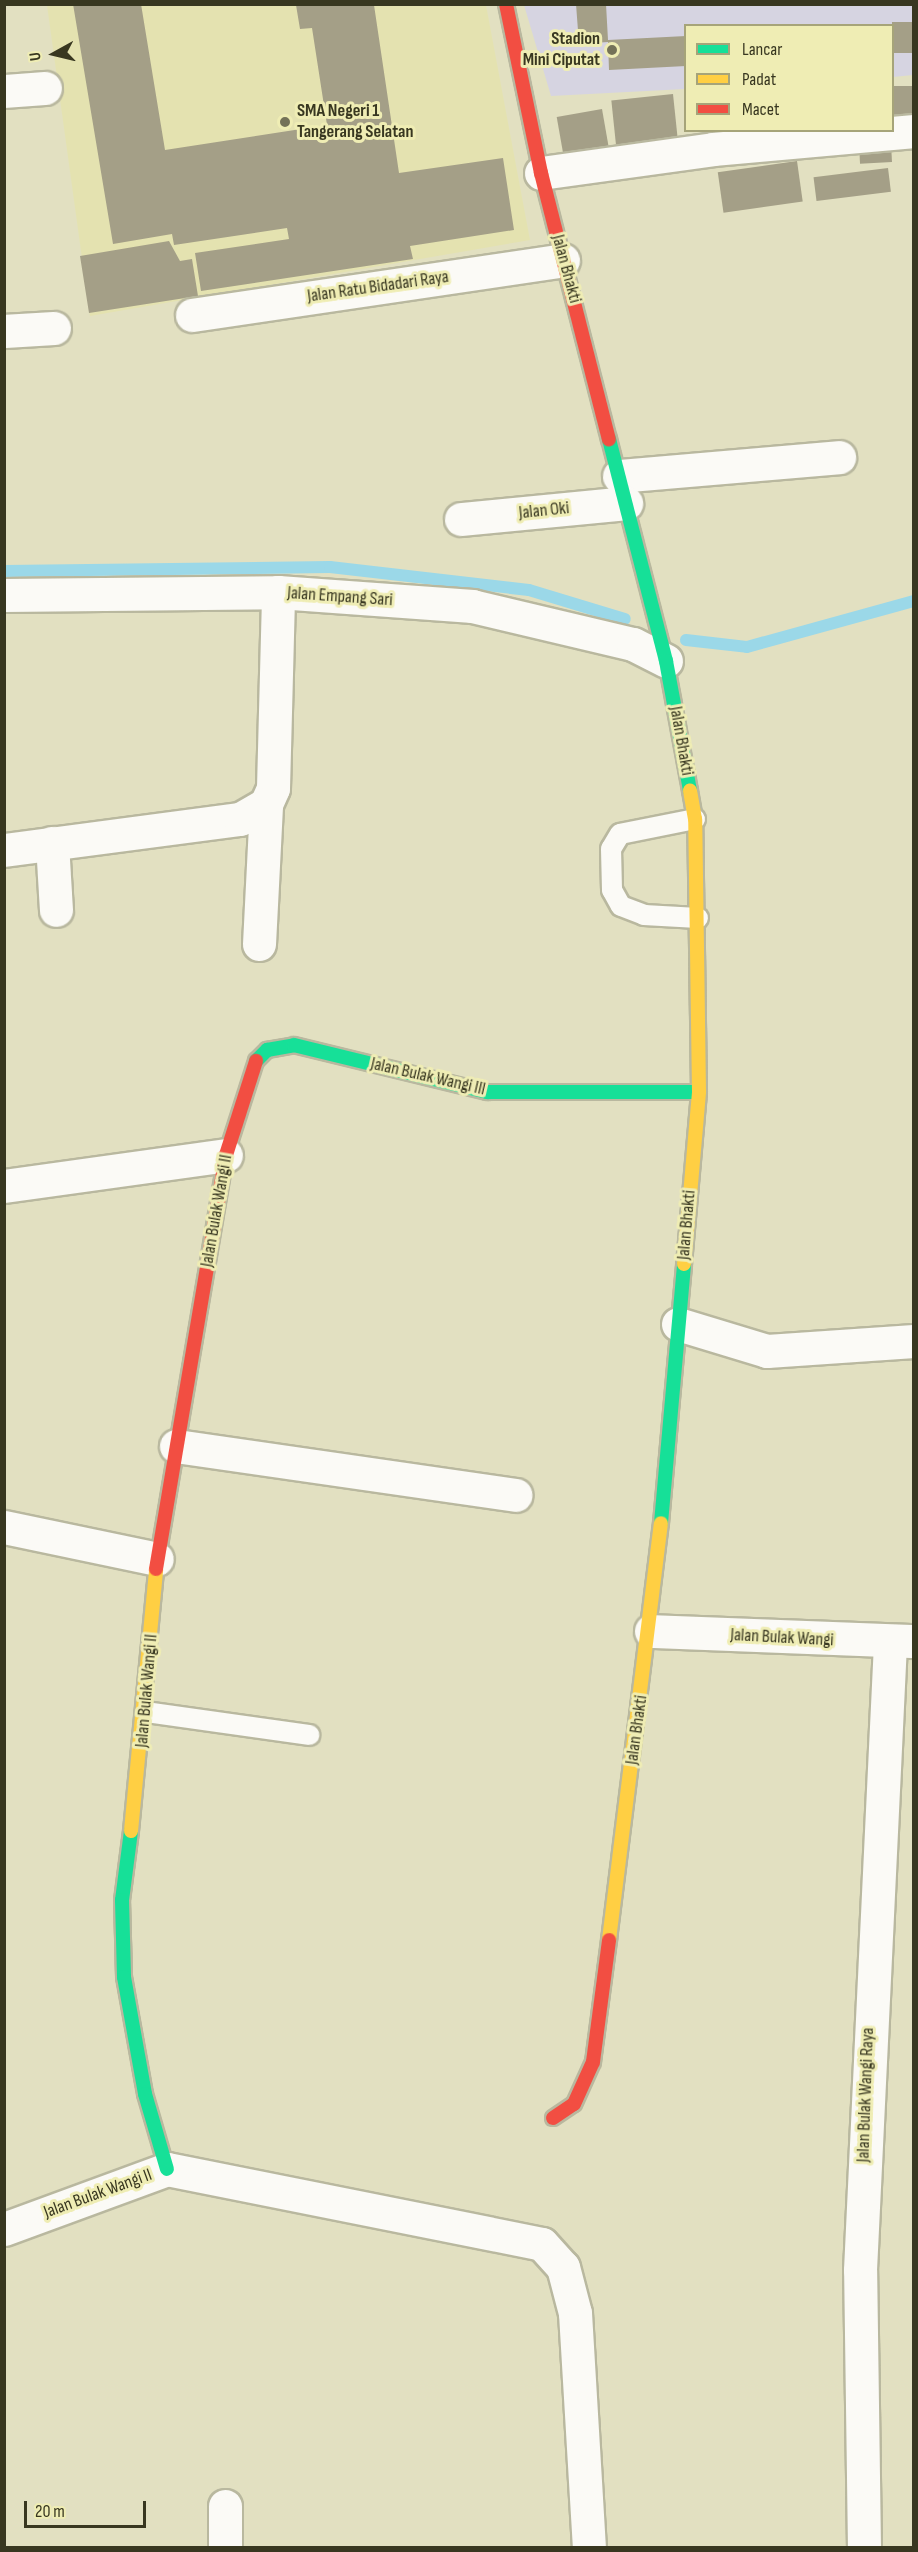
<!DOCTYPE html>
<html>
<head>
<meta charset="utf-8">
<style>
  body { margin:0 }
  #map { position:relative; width:918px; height:2552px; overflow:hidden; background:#e2e0c1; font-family:"Sofia Sans Condensed",sans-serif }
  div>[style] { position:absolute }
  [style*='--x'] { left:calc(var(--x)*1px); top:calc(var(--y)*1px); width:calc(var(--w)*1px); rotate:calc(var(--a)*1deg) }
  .built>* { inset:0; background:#e4e2b0 }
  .green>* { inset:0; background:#d6d4e1 }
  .stream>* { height:12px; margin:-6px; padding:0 6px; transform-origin:6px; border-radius:6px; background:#9bd8e8 }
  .building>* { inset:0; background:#a49f87; transform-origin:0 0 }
  .roads { filter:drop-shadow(2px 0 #b9b89f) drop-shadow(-2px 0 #b9b89f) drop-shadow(0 2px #b9b89f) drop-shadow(0 -2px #b9b89f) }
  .lane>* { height:20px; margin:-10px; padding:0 10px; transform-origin:10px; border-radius:10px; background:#fbfaf6 }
  .street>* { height:33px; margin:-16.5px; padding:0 16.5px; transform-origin:16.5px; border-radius:16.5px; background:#fbfaf6 }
  .fast>* { height:14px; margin:-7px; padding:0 7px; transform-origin:7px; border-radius:7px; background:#16e098 }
  .slow>* { height:14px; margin:-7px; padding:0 7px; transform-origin:7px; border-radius:7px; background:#ffcf43 }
  .jam>* { height:14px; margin:-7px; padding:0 7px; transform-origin:7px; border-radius:7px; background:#f24e42 }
  .dots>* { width:16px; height:16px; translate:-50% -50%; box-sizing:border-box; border:3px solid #efedb4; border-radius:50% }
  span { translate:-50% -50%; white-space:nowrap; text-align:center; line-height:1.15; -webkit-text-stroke:6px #efedb4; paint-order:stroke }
  .poi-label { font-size:18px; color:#383720; font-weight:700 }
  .right { translate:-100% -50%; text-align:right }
  .left { translate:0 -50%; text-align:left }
  .street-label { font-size:18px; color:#383720 }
  .frame { position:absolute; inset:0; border:6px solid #383720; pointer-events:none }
  .legend { position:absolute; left:684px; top:24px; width:210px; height:108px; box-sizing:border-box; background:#efedb4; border:2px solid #a6a479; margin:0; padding:8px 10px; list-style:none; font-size:18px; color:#383720 }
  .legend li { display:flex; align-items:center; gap:12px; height:30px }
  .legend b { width:30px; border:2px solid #a6a479 }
  .north { position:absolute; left:24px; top:24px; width:60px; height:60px; -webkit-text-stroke:4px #efedb4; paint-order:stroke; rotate:262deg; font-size:16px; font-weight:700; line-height:24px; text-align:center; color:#383720 }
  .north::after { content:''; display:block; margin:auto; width:21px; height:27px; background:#383720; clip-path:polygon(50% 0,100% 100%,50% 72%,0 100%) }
  .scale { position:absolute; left:24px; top:2501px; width:122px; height:27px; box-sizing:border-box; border:3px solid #383720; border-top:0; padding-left:8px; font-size:18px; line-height:21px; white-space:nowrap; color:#383720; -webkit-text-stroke:4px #efedb4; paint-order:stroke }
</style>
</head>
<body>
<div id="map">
  <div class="built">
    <i style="clip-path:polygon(47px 5px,486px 5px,530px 240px,90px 316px)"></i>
  </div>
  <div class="green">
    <i style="clip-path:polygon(524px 5px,913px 5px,913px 75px,893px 77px,892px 26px,686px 26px,685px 89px,551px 96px)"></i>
  </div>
  <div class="stream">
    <i style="--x:4;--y:571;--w:326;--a:-0.7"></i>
    <i style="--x:330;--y:567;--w:200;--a:6.6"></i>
    <i style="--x:529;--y:590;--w:100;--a:16.8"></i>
    <i style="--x:686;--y:640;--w:61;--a:6.5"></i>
    <i style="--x:747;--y:647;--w:173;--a:-15.4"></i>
  </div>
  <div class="building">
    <i style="clip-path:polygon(73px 4px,141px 4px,165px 150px,327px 125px,312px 28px,300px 29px,296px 5px,374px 5px,399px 173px,503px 158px,514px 230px,410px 246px,413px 259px,201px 291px,195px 253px,289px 239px,287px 228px,174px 245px,172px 234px,113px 244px)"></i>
    <i style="clip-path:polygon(576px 4px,606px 4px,608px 40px,686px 36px,686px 66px,609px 70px,608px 42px,579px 44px)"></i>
    <i style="left:914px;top:22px;width:31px;height:22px;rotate:90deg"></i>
    <i style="left:914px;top:86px;width:32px;height:22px;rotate:90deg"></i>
    <i style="left:673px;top:94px;width:46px;height:62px;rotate:84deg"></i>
    <i style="left:602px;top:109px;width:41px;height:46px;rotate:80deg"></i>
    <i style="left:891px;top:143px;width:19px;height:32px;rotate:87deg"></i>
    <i style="left:797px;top:161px;width:41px;height:80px;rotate:82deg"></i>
    <i style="left:888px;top:168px;width:24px;height:75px;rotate:83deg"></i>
    <i style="clip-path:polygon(169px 241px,180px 261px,192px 259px,198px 296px,89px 313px,80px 256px)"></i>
  </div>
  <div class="roads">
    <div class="lane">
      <i style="--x:695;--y:819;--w:76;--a:168.7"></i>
      <i style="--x:620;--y:834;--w:17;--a:121"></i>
      <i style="--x:611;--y:849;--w:41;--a:88.6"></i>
      <i style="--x:612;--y:890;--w:18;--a:61"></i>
      <i style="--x:621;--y:906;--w:25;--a:21"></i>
      <i style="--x:644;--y:915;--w:54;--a:3.2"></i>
      <i style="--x:146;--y:1712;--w:165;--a:8"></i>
    </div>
    <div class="street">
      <i style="--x:4;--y:91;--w:41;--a:-4.2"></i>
      <i style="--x:541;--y:173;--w:174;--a:-7.9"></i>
      <i style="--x:713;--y:149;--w:202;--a:-5.1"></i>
      <i style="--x:192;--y:315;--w:375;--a:-8.4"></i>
      <i style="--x:4;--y:331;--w:50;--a:-3.4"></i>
      <i style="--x:619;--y:476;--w:221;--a:-4.9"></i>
      <i style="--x:461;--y:519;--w:166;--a:-5.5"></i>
      <i style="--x:4;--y:595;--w:274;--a:-0.6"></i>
      <i style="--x:278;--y:592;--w:195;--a:4.1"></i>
      <i style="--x:472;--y:606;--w:165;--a:13.3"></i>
      <i style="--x:633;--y:644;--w:37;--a:27"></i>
      <i style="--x:52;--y:843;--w:67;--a:86.6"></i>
      <i style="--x:4;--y:850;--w:238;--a:-7.5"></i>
      <i style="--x:240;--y:819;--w:30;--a:-30"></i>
      <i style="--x:266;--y:804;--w:17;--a:-66"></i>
      <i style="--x:273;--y:788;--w:196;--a:-88.5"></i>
      <i style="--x:259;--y:944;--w:140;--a:-87.1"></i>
      <i style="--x:4;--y:1186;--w:224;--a:-7.9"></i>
      <i style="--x:678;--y:1324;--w:93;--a:16.9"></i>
      <i style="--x:767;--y:1351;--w:147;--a:-3.9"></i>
      <i style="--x:176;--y:1446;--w:343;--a:8.2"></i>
      <i style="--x:4;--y:1527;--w:156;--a:11.8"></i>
      <i style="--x:651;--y:1631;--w:263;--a:2.2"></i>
      <i style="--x:4;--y:2229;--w:174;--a:-20.2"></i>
      <i style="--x:167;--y:2169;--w:382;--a:11.3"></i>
      <i style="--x:542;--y:2244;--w:31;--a:48"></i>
      <i style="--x:563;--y:2267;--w:48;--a:75.4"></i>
      <i style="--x:575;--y:2313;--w:235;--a:86.6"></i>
      <i style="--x:225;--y:2548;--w:42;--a:-90"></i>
      <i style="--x:864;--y:2548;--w:278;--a:-90.8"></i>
      <i style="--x:860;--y:2270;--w:627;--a:-87.26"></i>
    </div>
    <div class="fast">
      <i style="--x:609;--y:439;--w:229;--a:75.6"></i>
      <i style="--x:666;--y:661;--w:131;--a:79.5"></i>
      <i style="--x:256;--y:1061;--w:16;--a:-45"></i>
      <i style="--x:267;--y:1050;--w:27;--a:-10"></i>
      <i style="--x:294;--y:1045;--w:199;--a:13.7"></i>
      <i style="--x:487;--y:1092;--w:212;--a:0"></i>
      <i style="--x:661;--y:1523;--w:260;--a:-84.9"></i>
      <i style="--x:131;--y:1831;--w:70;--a:97.4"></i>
      <i style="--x:122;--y:1900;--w:77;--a:88.5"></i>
      <i style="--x:124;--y:1977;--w:119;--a:79.8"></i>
      <i style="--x:145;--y:2094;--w:78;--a:73.7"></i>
    </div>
    <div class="slow">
      <i style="--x:684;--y:1264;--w:173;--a:-85"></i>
      <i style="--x:699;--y:1092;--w:273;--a:-90.8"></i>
      <i style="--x:695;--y:819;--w:29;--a:-100"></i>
      <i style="--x:131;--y:1831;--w:263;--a:-84.5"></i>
      <i style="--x:609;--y:1940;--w:420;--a:-82.9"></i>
    </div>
    <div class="jam">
      <i style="--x:506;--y:4;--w:173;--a:78.3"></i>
      <i style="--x:541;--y:173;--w:275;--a:75.7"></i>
      <i style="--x:156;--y:1569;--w:420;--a:-80.4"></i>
      <i style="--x:226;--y:1155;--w:99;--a:-72.3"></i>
      <i style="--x:553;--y:2118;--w:25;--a:-34"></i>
      <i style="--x:574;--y:2104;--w:46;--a:-65.7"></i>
      <i style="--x:593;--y:2062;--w:123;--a:-82.5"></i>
    </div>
  </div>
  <div class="dots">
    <i style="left:612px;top:50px;background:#747258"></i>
    <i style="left:285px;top:122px;background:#747258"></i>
  </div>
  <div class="poi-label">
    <span class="right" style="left:600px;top:50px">Stadion<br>Mini Ciputat</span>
    <span class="left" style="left:297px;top:122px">SMA Negeri 1<br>Tangerang Selatan</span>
  </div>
  <div class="street-label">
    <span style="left:566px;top:269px;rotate:75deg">Jalan Bhakti</span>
    <span style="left:378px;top:287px;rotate:-8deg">Jalan Ratu Bidadari Raya</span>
    <span style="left:544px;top:511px;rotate:-6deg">Jalan Oki</span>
    <span style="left:340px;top:597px;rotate:4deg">Jalan Empang Sari</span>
    <span style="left:681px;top:741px;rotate:80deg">Jalan Bhakti</span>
    <span style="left:428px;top:1077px;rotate:13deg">Jalan Bulak Wangi III</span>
    <span style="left:217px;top:1211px;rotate:-80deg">Jalan Bulak Wangi II</span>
    <span style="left:687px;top:1225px;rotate:-85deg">Jalan Bhakti</span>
    <span style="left:782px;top:1638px;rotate:3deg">Jalan Bulak Wangi</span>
    <span style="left:147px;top:1691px;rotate:-85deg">Jalan Bulak Wangi II</span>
    <span style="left:637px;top:1730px;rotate:-82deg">Jalan Bhakti</span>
    <span style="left:866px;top:2095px;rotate:-88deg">Jalan Bulak Wangi Raya</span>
    <span style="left:98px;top:2194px;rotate:-20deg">Jalan Bulak Wangi II</span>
  </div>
  <div class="frame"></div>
  <ul class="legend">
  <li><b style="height:8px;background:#16e098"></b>Lancar</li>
  <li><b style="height:8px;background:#ffcf43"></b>Padat</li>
  <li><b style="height:8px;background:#f24e42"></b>Macet</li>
  </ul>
  <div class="north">U</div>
  <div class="scale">20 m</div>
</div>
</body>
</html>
